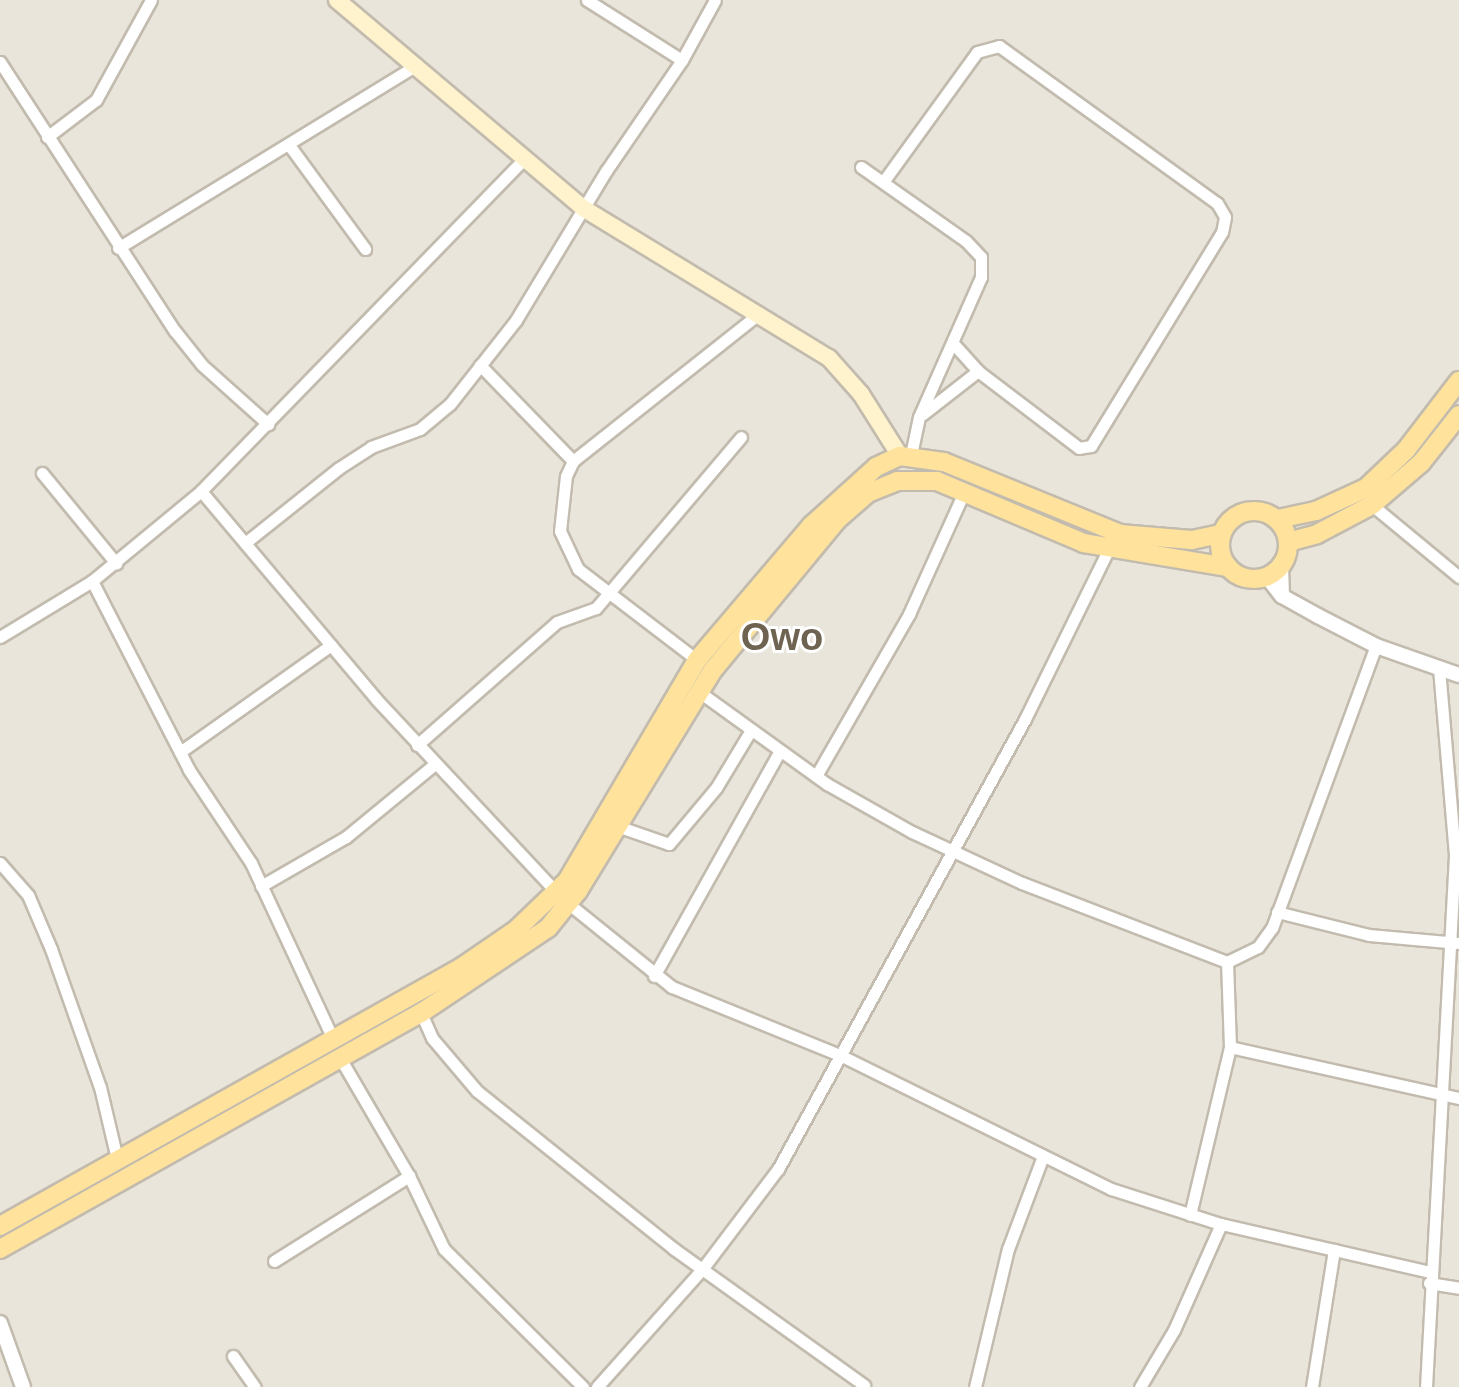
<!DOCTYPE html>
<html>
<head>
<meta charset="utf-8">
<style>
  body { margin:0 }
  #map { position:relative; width:1459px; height:1387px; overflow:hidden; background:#f6f3ec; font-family:Helvetica,sans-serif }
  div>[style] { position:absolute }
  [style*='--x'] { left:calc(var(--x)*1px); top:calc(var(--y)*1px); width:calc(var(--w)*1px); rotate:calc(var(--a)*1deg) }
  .residential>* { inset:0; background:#eae5da; transform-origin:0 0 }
  .roads { filter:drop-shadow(2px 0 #c2bbae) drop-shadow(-2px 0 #c2bbae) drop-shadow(0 2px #c2bbae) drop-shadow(0 -2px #c2bbae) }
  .minor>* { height:11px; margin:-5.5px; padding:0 5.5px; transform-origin:5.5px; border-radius:5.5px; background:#fff }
  .tertiary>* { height:14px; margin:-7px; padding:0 7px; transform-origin:7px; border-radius:7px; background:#fff }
  .secondary>* { height:16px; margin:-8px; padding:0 8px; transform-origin:8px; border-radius:8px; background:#fff3cd }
  .primary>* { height:18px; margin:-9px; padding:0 9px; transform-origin:9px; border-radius:9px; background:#ffe39c }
  .primary>.ring { margin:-9px; padding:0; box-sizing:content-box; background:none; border:18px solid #ffe39c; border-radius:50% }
  span { translate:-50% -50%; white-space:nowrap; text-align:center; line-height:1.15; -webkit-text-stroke:6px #fff; paint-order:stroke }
  .town-label { font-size:38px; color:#6e6250; font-weight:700 }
</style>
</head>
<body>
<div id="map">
  <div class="residential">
    <i style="left:0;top:0;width:1459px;height:1387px"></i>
  </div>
  <div class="roads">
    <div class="minor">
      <i style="--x:587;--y:0;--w:112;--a:32.3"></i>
      <i style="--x:0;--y:62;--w:321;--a:57"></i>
      <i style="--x:175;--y:331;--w:43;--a:51.5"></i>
      <i style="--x:202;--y:365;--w:89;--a:41.8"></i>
      <i style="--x:47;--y:137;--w:61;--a:-37.1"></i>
      <i style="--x:96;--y:100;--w:114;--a:-61.2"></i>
      <i style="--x:289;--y:145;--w:129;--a:53.8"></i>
      <i style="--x:861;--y:167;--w:128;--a:35.2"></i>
      <i style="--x:966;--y:241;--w:22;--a:47"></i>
      <i style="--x:981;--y:257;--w:20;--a:90"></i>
      <i style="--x:981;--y:277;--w:153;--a:113.9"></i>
      <i style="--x:919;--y:417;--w:39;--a:102"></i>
      <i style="--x:883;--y:182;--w:160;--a:-54.1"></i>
      <i style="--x:977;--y:52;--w:23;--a:-15"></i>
      <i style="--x:999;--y:46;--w:269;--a:35.8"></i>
      <i style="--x:1217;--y:203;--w:16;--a:60"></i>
      <i style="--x:1225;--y:217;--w:15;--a:101"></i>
      <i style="--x:1222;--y:232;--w:251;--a:121.5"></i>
      <i style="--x:1091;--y:446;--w:12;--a:171"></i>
      <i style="--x:1079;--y:448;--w:127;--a:-142.7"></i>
      <i style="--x:978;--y:371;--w:38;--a:-132"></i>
      <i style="--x:118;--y:248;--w:351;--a:-31.5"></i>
      <i style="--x:480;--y:365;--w:134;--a:45.9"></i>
      <i style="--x:923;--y:414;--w:70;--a:-38"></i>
      <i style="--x:42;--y:473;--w:117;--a:50.6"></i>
      <i style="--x:201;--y:491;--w:273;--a:49.9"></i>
      <i style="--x:377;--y:700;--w:264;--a:47"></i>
      <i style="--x:1372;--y:505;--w:113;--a:39.6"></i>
      <i style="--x:245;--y:543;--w:120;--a:-38.6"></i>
      <i style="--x:339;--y:468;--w:38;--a:-33"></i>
      <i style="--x:371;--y:447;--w:52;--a:-20.2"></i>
      <i style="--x:420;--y:429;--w:39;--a:-40"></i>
      <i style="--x:450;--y:404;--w:107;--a:-51.8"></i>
      <i style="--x:516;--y:320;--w:174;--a:-58.9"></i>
      <i style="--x:606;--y:171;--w:135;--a:-55.6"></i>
      <i style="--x:682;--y:60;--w:68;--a:-61.2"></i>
      <i style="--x:92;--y:581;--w:212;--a:62.8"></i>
      <i style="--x:189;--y:770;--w:112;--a:56.3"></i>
      <i style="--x:251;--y:863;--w:194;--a:65"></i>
      <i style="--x:0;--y:637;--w:108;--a:-31.3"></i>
      <i style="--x:92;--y:581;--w:141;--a:-39.5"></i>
      <i style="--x:201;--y:491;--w:463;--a:-45.8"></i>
      <i style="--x:697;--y:660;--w:150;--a:-142.6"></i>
      <i style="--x:578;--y:569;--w:42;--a:-115.3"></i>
      <i style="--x:560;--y:531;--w:55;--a:-83.8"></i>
      <i style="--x:566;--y:476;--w:17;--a:-65"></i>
      <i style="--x:573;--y:461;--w:238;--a:-38.4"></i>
      <i style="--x:698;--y:691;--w:159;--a:35.8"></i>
      <i style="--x:827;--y:784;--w:98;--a:29.5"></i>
      <i style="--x:912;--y:832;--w:121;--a:24.9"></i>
      <i style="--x:1022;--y:883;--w:220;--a:21.1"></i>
      <i style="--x:1227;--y:962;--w:34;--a:-26"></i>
      <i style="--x:1258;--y:947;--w:24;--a:-54"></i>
      <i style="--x:1272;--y:928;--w:301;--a:-69.8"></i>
      <i style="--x:417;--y:745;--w:186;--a:-41.3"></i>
      <i style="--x:557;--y:622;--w:41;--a:-19.7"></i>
      <i style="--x:596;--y:608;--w:224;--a:-49.7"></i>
      <i style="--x:180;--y:752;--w:185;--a:-35.3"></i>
      <i style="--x:816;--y:776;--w:187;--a:-60.1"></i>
      <i style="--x:909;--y:614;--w:136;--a:-65.7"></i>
      <i style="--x:617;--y:826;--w:55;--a:19.1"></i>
      <i style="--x:669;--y:844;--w:73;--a:-50"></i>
      <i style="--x:716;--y:788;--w:68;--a:-58.9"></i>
      <i style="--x:0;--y:863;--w:43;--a:48.8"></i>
      <i style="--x:28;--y:895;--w:59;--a:66.9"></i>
      <i style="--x:51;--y:949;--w:146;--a:70.5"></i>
      <i style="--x:100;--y:1087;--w:74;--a:76.7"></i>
      <i style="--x:261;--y:886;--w:98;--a:-30"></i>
      <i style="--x:346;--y:837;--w:115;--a:-39.4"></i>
      <i style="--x:569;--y:904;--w:132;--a:38.9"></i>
      <i style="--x:672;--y:987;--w:183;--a:22.1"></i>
      <i style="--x:842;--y:1056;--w:300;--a:26.3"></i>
      <i style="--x:1111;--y:1189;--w:115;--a:17.7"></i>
      <i style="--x:1221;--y:1224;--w:214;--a:12.9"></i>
      <i style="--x:1277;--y:912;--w:95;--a:14"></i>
      <i style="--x:1369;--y:935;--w:90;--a:5.1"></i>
      <i style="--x:654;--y:976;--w:258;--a:-60.8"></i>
      <i style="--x:421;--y:1013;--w:27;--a:66"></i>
      <i style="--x:432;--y:1038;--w:70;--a:49.7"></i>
      <i style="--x:477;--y:1091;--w:253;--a:38.7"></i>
      <i style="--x:674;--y:1249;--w:234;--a:35.6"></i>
      <i style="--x:1230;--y:1047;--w:235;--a:12.6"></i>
      <i style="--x:340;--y:1058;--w:137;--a:59.7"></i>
      <i style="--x:409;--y:1176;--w:81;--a:64.4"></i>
      <i style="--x:444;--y:1249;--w:196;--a:44.8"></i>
      <i style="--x:1190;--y:1215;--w:173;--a:-76.6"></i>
      <i style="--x:1230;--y:1047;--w:85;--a:-92"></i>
      <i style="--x:274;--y:1261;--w:160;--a:-32.2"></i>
      <i style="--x:1429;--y:1283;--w:30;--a:9"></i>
      <i style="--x:233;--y:1356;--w:38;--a:55"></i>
      <i style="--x:597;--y:1387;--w:159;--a:-48.3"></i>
      <i style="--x:703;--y:1268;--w:124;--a:-52.9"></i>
      <i style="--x:778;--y:1169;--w:513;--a:-61.24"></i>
      <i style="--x:1025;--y:719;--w:188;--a:-63.8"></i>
      <i style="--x:975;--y:1387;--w:142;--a:-76.6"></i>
      <i style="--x:1008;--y:1249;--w:99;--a:-69.4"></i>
      <i style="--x:1140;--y:1387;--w:66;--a:-59.2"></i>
      <i style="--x:1174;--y:1330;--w:116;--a:-66.1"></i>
      <i style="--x:1312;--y:1387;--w:139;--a:-80.9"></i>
      <i style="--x:1426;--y:1387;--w:533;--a:-86.88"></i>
      <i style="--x:1455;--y:855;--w:187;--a:-94.9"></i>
    </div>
    <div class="tertiary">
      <i style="--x:1281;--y:566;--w:30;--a:88"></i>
      <i style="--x:1267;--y:577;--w:24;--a:52"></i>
      <i style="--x:1282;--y:596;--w:41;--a:29.1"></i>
      <i style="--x:1318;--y:616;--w:65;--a:27.3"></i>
      <i style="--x:1376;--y:646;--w:88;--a:19.3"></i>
      <i style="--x:0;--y:1323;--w:68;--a:70.2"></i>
    </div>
    <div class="secondary">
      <i style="--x:337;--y:0;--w:322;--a:40.2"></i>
      <i style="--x:583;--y:208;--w:288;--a:31.4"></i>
      <i style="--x:829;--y:358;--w:48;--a:48.4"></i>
      <i style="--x:861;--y:394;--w:73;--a:57.8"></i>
    </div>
    <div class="primary">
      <i class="ring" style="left:1220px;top:511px;width:50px;height:50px"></i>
      <i style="--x:1278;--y:519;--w:39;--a:-12"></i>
      <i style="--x:1316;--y:511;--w:55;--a:-24.7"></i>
      <i style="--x:1366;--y:488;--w:55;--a:-43.5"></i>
      <i style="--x:1406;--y:450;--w:87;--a:-52.5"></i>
      <i style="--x:1288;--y:542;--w:30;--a:-15"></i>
      <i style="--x:1317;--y:534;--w:62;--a:-27.8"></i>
      <i style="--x:1372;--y:505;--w:65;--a:-40.6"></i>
      <i style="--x:1421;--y:463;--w:61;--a:-51.6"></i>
      <i style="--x:0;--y:1226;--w:530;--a:-29.28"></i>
      <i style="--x:462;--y:967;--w:65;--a:-34.4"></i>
      <i style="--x:516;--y:930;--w:71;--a:-43.9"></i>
      <i style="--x:567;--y:881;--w:256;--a:-59.5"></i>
      <i style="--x:697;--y:660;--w:176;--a:-49.6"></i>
      <i style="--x:811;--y:526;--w:88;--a:-42.2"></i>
      <i style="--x:876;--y:467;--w:26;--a:-25"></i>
      <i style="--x:900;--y:456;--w:44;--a:7.8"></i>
      <i style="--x:944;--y:462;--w:190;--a:22.2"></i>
      <i style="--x:1120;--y:534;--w:72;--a:4.8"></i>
      <i style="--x:1192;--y:540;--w:30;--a:-12"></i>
      <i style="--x:0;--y:1249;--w:483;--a:-29.3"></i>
      <i style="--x:421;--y:1013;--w:153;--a:-33.8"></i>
      <i style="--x:548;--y:928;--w:48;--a:-51"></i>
      <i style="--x:578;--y:891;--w:259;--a:-58.6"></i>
      <i style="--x:713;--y:670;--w:195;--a:-50.4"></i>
      <i style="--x:837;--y:520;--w:41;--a:-41.1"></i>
      <i style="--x:868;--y:493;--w:31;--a:-22"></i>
      <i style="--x:897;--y:481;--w:40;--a:0"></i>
      <i style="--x:937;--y:481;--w:160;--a:22.9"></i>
      <i style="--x:1084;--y:543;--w:146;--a:9.5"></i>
    </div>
  </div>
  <div class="town-label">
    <span style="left:782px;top:638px">Owo</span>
  </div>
</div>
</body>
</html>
